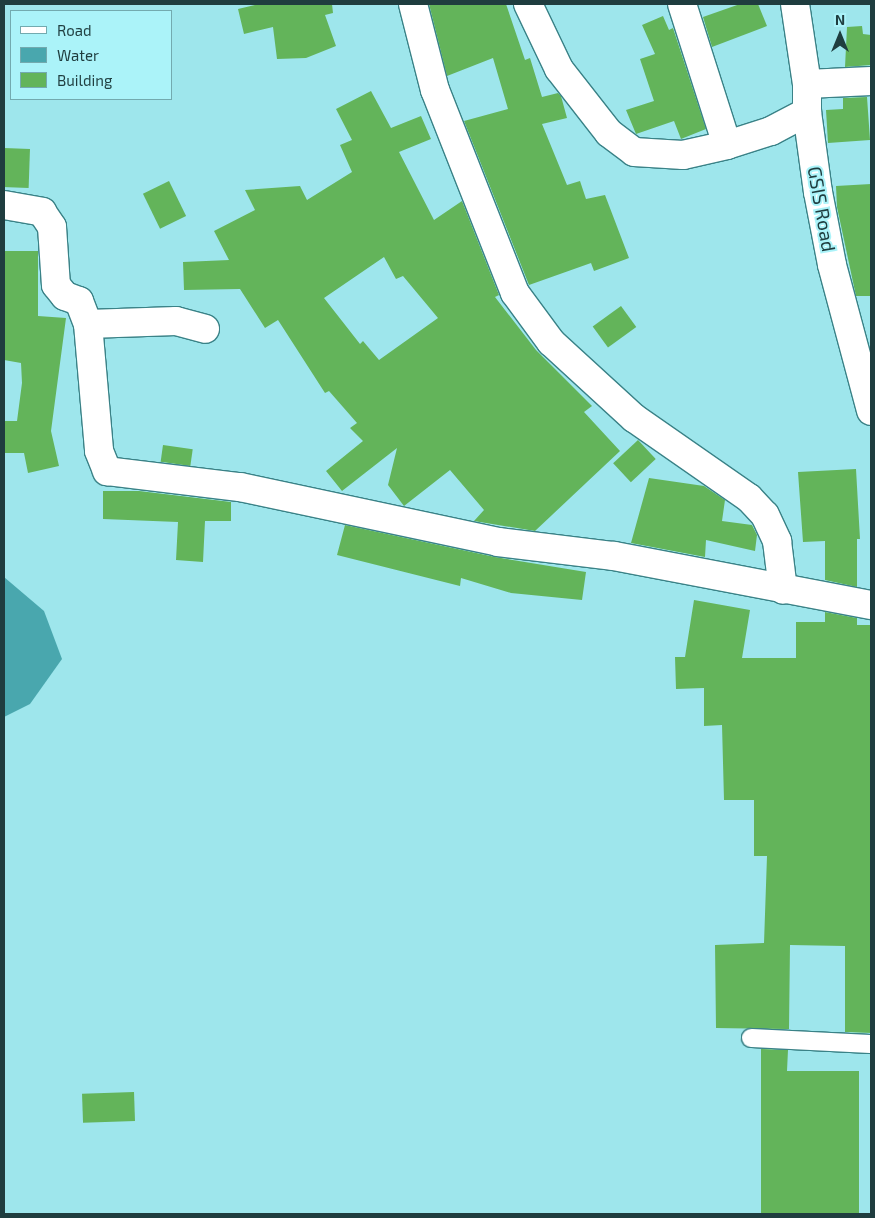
<!DOCTYPE html>
<html>
<head>
<meta charset="utf-8">
<style>
  body { margin:0 }
  #map { position:relative; width:875px; height:1218px; overflow:hidden; background:#9ee6ec; font-family:"Exo 2",sans-serif }
  div>[style] { position:absolute }
  [style*='--x'] { left:calc(var(--x)*1px); top:calc(var(--y)*1px); width:calc(var(--w)*1px); rotate:calc(var(--a)*1deg) }
  .water>* { inset:0; background:#49a7ae }
  .building>* { inset:0; background:#63b45a; transform-origin:0 0 }
  .roads { filter:drop-shadow(1px 0 #3a8287) drop-shadow(-1px 0 #3a8287) drop-shadow(0 1px #3a8287) drop-shadow(0 -1px #3a8287) }
  .lane>* { height:18px; margin:-9px; padding:0 9px; transform-origin:9px; border-radius:9px; background:#fff }
  .street>* { height:28px; margin:-14px; padding:0 14px; transform-origin:14px; border-radius:14px; background:#fff }
  span { translate:-50% -50%; white-space:nowrap; text-align:center; line-height:1.15; -webkit-text-stroke:4px #abf3f9; paint-order:stroke }
  .street-label { font-size:19px; color:#1f3d3f }
  .frame { position:absolute; inset:0; border:5px solid #1f3d3f; pointer-events:none }
  .legend { position:absolute; left:10px; top:10px; width:162px; height:90px; box-sizing:border-box; background:#abf3f9; border:1px solid #73aaaf; margin:0; padding:6px 9px; list-style:none; font-size:15px; color:#1f3d3f }
  .legend li { display:flex; align-items:center; gap:10px; height:25px }
  .legend b { width:25px; border:1px solid #73aaaf }
  .north { position:absolute; left:815px; top:10px; width:50px; height:50px; -webkit-text-stroke:4px #abf3f9; paint-order:stroke; rotate:0deg; font-size:14px; font-weight:700; line-height:20px; text-align:center; color:#1f3d3f }
  .north::after { content:''; display:block; margin:auto; width:18px; height:22px; background:#1f3d3f; clip-path:polygon(50% 0,100% 100%,50% 72%,0 100%) }
</style>
</head>
<body>
<div id="map">
  <div class="water">
    <i style="clip-path:polygon(4px 577px,44px 611px,62px 659px,30px 704px,4px 717px)"></i>
  </div>
  <div class="building">
    <i style="clip-path:polygon(259px 4px,332px 4px,333px 13px,325px 15px,336px 46px,306px 58px,277px 59px,273px 27px,244px 34px,238px 9px)"></i>
    <i style="clip-path:polygon(429px 4px,506px 4px,525px 60px,530px 58px,542px 97px,558px 93px,561px 96px,567px 118px,542px 124px,567px 185px,580px 181px,586px 199px,605px 195px,629px 258px,594px 271px,591px 263px,529px 285px,464px 121px,508px 109px,493px 58px,447px 76px)"></i>
    <i style="clip-path:polygon(740px 4px,758px 4px,767px 26px,712px 47px,703px 17px)"></i>
    <i style="clip-path:polygon(663px 16px,669px 30px,673px 28px,706px 129px,681px 139px,674px 121px,636px 134px,626px 110px,654px 101px,640px 59px,655px 54px,642px 25px)"></i>
    <i style="clip-path:polygon(862px 26px,863px 34px,871px 35px,871px 65px,845px 67px,847px 27px)"></i>
    <i style="clip-path:polygon(evenodd,371px 91px,391px 128px,421px 116px,431px 139px,399px 152px,434px 220px,462px 201px,499px 295px,495px 297px,536px 350px,592px 406px,584px 412px,620px 451px,535px 531px,474px 521px,484px 510px,450px 470px,404px 506px,388px 485px,397px 448px,342px 491px,326px 471px,363px 441px,350px 428px,357px 423px,329px 391px,325px 393px,278px 320px,265px 328px,240px 289px,184px 290px,183px 262px,229px 260px,214px 231px,255px 210px,245px 190px,300px 186px,307px 200px,352px 172px,340px 145px,352px 140px,336px 109px,371px 91px,384px 257px,396px 279px,403px 276px,438px 318px,379px 360px,363px 341px,360px 344px,324px 298px,384px 257px)"></i>
    <i style="clip-path:polygon(867px 97px,870px 140px,828px 143px,826px 110px,843px 109px,843px 98px)"></i>
    <i style="left:4px;top:148px;width:26px;height:39px;rotate:2deg"></i>
    <i style="left:169px;top:181px;width:39px;height:29px;rotate:64deg"></i>
    <i style="clip-path:polygon(871px 184px,871px 296px,856px 296px,837px 207px,836px 186px)"></i>
    <i style="clip-path:polygon(4px 251px,38px 251px,38px 316px,66px 318px,51px 431px,59px 466px,28px 473px,24px 453px,4px 453px,4px 421px,17px 421px,22px 383px,21px 363px,4px 360px)"></i>
    <i style="left:621px;top:306px;width:26px;height:35px;rotate:54deg"></i>
    <i style="left:638px;top:440px;width:26px;height:34px;rotate:47deg"></i>
    <i style="left:163px;top:445px;width:30px;height:17px;rotate:8deg"></i>
    <i style="clip-path:polygon(856px 469px,860px 539px,857px 539px,857px 587px,825px 580px,825px 541px,803px 542px,798px 472px)"></i>
    <i style="clip-path:polygon(649px 478px,704px 486px,725px 500px,722px 521px,752px 525px,757px 535px,755px 551px,706px 540px,705px 557px,631px 543px)"></i>
    <i style="clip-path:polygon(103px 491px,139px 491px,231px 502px,231px 521px,205px 521px,203px 562px,176px 560px,178px 522px,103px 519px)"></i>
    <i style="clip-path:polygon(345px 525px,495px 557px,586px 572px,582px 600px,511px 593px,461px 578px,460px 586px,337px 555px)"></i>
    <i style="clip-path:polygon(694px 600px,750px 610px,742px 658px,796px 658px,796px 622px,825px 622px,825px 612px,857px 618px,857px 625px,871px 625px,871px 1033px,845px 1032px,845px 946px,790px 945px,789px 1029px,716px 1028px,715px 945px,764px 943px,767px 856px,754px 856px,754px 800px,724px 800px,722px 725px,704px 726px,704px 688px,676px 689px,675px 657px,685px 657px)"></i>
    <i style="clip-path:polygon(761px 1049px,788px 1050px,787px 1071px,859px 1071px,859px 1214px,761px 1214px)"></i>
    <i style="left:134px;top:1092px;width:29px;height:52px;rotate:88deg"></i>
  </div>
  <div class="roads">
    <div class="lane">
      <i style="--x:751;--y:1038;--w:120;--a:2.9"></i>
    </div>
    <div class="street">
      <i style="--x:413;--y:4;--w:89;--a:75.7"></i>
      <i style="--x:435;--y:90;--w:218;--a:68.5"></i>
      <i style="--x:515;--y:293;--w:61;--a:53.7"></i>
      <i style="--x:551;--y:342;--w:113;--a:42.5"></i>
      <i style="--x:634;--y:418;--w:140;--a:34.8"></i>
      <i style="--x:749;--y:498;--w:23;--a:47"></i>
      <i style="--x:765;--y:515;--w:29;--a:65"></i>
      <i style="--x:777;--y:541;--w:49;--a:83"></i>
      <i style="--x:528;--y:4;--w:72;--a:64.5"></i>
      <i style="--x:559;--y:69;--w:81;--a:52"></i>
      <i style="--x:609;--y:133;--w:31;--a:37"></i>
      <i style="--x:634;--y:152;--w:49;--a:3.5"></i>
      <i style="--x:683;--y:155;--w:45;--a:-12.8"></i>
      <i style="--x:727;--y:145;--w:46;--a:-17.7"></i>
      <i style="--x:771;--y:131;--w:41;--a:-27.8"></i>
      <i style="--x:682;--y:4;--w:148;--a:72.3"></i>
      <i style="--x:795;--y:4;--w:81;--a:81.5"></i>
      <i style="--x:807;--y:84;--w:28;--a:90"></i>
      <i style="--x:807;--y:112;--w:81;--a:82.2"></i>
      <i style="--x:818;--y:192;--w:74;--a:79.1"></i>
      <i style="--x:832;--y:265;--w:151;--a:75"></i>
      <i style="--x:807;--y:84;--w:64;--a:-2.7"></i>
      <i style="--x:4;--y:205;--w:39;--a:10"></i>
      <i style="--x:42;--y:212;--w:18;--a:56"></i>
      <i style="--x:52;--y:227;--w:58;--a:86.1"></i>
      <i style="--x:56;--y:285;--w:14;--a:51"></i>
      <i style="--x:65;--y:296;--w:15;--a:20"></i>
      <i style="--x:79;--y:301;--w:25;--a:69"></i>
      <i style="--x:88;--y:324;--w:127;--a:85"></i>
      <i style="--x:99;--y:451;--w:22;--a:68"></i>
      <i style="--x:107;--y:471;--w:134;--a:6.9"></i>
      <i style="--x:240;--y:487;--w:264;--a:12"></i>
      <i style="--x:498;--y:542;--w:117;--a:6.9"></i>
      <i style="--x:614;--y:556;--w:262;--a:10.8"></i>
      <i style="--x:88;--y:324;--w:88;--a:-2"></i>
      <i style="--x:176;--y:321;--w:30;--a:15"></i>
    </div>
  </div>
  <div class="street-label">
    <span style="left:822px;top:209px;rotate:80deg">GSIS Road</span>
  </div>
  <div class="frame"></div>
  <ul class="legend">
  <li><b style="height:6px;background:#fff"></b>Road</li>
  <li><b style="height:14px;background:#49a7ae"></b>Water</li>
  <li><b style="height:14px;background:#63b45a"></b>Building</li>
  </ul>
  <div class="north">N</div>
</div>
</body>
</html>
